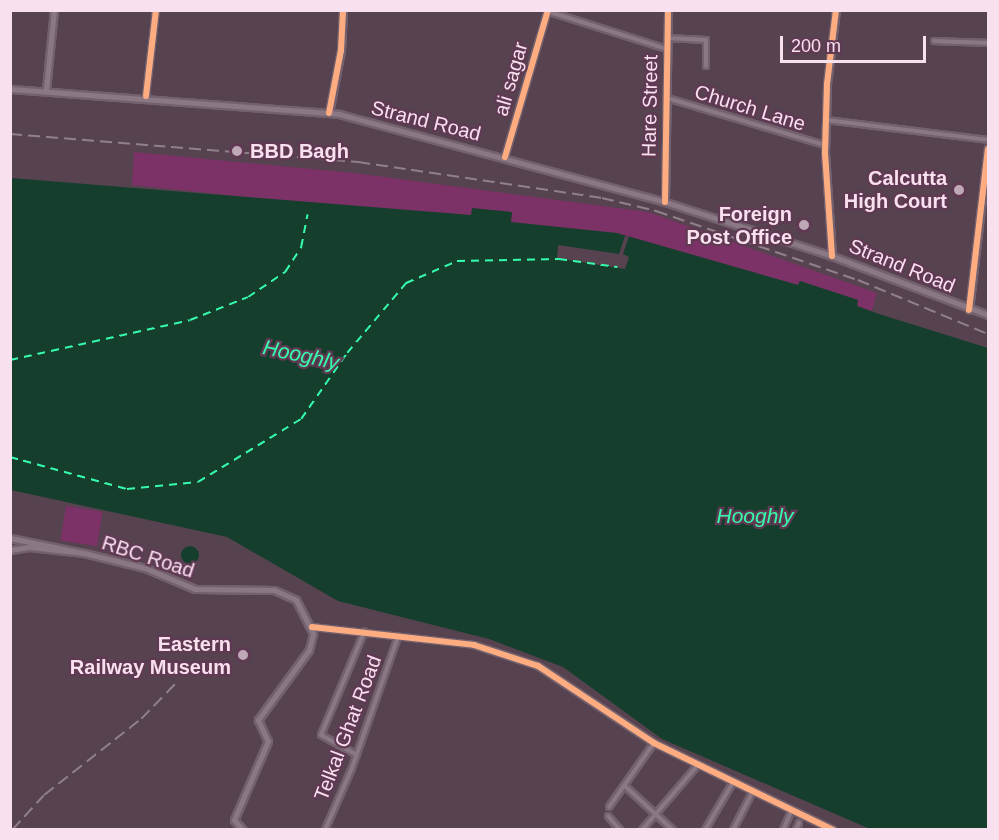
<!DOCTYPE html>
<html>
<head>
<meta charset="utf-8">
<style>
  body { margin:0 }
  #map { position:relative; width:999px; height:840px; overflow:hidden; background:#574250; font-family:Arial,sans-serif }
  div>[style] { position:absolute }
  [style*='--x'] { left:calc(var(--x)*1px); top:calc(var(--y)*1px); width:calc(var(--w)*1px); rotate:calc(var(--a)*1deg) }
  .green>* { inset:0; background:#7c3267; transform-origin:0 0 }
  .water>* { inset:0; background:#153e2d }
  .round { border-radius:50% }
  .pier>* { inset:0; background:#574250 }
  .ferry>* { height:1.5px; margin-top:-0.75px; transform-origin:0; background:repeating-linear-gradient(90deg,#35fcac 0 8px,transparent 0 14px) }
  .roads { filter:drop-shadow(2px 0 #74616e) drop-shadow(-2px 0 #74616e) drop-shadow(0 2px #74616e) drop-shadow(0 -2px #74616e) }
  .minor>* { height:4px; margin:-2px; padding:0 2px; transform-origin:2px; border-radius:2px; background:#8a7984 }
  .tertiary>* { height:4.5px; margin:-2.25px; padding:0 2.25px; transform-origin:2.25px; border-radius:2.25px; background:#8a7984 }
  .secondary>* { height:5px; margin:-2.5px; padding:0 2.5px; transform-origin:2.5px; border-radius:2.5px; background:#8a7984 }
  .rail>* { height:1.5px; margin-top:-0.75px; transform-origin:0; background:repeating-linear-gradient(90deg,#90808b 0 12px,transparent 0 18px) }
  .cycleway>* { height:6px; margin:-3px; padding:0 3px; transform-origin:3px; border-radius:3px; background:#ffac80 }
  .dots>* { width:16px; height:16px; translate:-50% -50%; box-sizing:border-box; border:3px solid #603953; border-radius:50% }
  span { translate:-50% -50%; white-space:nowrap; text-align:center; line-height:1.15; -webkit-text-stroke:4.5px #603953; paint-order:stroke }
  .street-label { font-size:20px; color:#f9e0ef }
  .poi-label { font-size:20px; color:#f9e0ef; font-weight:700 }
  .left { translate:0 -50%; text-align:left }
  .right { translate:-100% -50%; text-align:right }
  .water-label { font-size:21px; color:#35fcac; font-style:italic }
  .frame { position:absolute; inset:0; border:12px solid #f9e0ef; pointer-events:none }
  .scale { position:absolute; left:780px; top:36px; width:146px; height:27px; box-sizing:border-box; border:3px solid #f9e0ef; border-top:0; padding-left:8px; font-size:18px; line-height:21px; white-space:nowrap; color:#f9e0ef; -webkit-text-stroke:4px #603953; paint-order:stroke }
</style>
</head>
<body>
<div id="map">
  <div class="green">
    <i style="clip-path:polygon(134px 152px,354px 173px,648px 212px,877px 293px,872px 311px,857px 306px,858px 300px,800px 281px,798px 285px,629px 237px,132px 185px)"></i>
    <i style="left:66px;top:506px;width:37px;height:35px;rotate:9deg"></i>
  </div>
  <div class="water">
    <i style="clip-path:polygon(11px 178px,471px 215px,472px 208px,512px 212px,511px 222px,617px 233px,798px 285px,800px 281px,858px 300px,857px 306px,879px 314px,988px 348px,988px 829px,870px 829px,662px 739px,563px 667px,489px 639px,338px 601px,227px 537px,11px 490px)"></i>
    <i class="round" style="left:181px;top:546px;width:18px;height:18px"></i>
  </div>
  <div class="pier">
    <i style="clip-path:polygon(625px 236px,629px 236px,623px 254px,629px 257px,625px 269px,557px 258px,558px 245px,619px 254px)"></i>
  </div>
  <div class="ferry">
    <i style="--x:10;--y:360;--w:184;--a:-12.5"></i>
    <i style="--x:190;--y:320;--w:62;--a:-21.6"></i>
    <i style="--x:248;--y:297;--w:45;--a:-34"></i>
    <i style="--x:285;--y:272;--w:30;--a:-57"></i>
    <i style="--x:301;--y:247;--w:33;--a:-79"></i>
    <i style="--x:10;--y:457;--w:121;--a:15.3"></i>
    <i style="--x:127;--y:489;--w:71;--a:-5.6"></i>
    <i style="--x:198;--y:482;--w:121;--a:-31.5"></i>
    <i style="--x:301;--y:419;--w:80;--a:-55.1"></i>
    <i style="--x:347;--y:353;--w:92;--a:-49.9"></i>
    <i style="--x:406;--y:283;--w:56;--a:-23.3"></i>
    <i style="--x:457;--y:261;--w:102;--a:-1.1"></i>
    <i style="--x:559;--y:259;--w:59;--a:7.9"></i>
  </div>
  <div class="roads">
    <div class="minor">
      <i style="--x:547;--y:11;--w:126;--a:17.6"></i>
      <i style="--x:667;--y:38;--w:39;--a:3"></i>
      <i style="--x:706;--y:40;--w:26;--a:90"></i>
      <i style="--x:934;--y:41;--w:54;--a:2.1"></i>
      <i style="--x:146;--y:96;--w:87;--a:-83.4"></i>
      <i style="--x:667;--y:98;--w:165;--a:16.6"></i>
      <i style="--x:826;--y:120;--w:163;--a:7"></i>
      <i style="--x:505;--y:157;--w:153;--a:-73.7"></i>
      <i style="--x:312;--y:627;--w:163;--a:6.3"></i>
      <i style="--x:474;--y:645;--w:67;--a:18.2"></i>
      <i style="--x:538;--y:666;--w:139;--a:33.6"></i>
      <i style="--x:654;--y:743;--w:199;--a:25.9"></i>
      <i style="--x:357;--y:755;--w:41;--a:-150.9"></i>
      <i style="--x:321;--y:735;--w:112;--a:-67.3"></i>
      <i style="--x:626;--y:787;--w:64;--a:42.5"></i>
      <i style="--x:609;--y:807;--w:78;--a:-54.9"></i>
      <i style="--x:608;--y:816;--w:18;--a:49"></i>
      <i style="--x:325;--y:830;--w:68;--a:-66.5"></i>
      <i style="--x:352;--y:768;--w:139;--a:-70.7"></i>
      <i style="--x:642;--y:830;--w:86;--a:-49.3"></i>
      <i style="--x:705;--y:830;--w:56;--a:-59.7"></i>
      <i style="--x:733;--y:830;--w:42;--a:-62.8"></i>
      <i style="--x:783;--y:830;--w:20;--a:-66"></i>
      <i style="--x:796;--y:830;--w:8;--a:-67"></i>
    </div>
    <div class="tertiary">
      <i style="--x:329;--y:113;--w:64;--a:-79.2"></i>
      <i style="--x:341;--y:50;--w:40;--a:-87.1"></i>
      <i style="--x:665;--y:202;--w:192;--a:-89.1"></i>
      <i style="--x:832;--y:256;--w:104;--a:-93.9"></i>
      <i style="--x:825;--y:152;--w:68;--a:-88.3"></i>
      <i style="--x:827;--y:84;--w:75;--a:-83.1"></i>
      <i style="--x:969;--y:310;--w:162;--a:-83.3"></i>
    </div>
    <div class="secondary">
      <i style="--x:10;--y:89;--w:330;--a:4.3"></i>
      <i style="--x:339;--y:114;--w:338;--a:15.1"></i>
      <i style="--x:665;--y:202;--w:176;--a:17.9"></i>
      <i style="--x:832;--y:256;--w:167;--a:20.7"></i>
      <i style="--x:46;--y:90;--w:80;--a:-84.3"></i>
      <i style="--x:10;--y:538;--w:76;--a:11.5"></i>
      <i style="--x:10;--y:550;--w:20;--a:-9"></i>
      <i style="--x:30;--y:547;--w:54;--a:6.3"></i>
      <i style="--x:84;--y:553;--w:63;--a:13.8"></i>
      <i style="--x:145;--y:568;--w:54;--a:22.8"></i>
      <i style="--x:195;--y:589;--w:79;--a:0.7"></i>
      <i style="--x:274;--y:590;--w:24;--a:24"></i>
      <i style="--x:296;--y:600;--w:38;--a:63"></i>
      <i style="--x:313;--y:634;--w:16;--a:104"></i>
      <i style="--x:309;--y:650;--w:87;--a:126.1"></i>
      <i style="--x:258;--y:720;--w:23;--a:65"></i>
      <i style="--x:268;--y:741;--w:86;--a:113.3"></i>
      <i style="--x:234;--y:820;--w:13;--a:48"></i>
    </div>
  </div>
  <div class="rail">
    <i style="--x:10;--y:134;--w:349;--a:4.6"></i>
    <i style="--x:358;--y:162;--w:247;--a:8.4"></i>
    <i style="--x:602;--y:198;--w:56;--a:13.5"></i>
    <i style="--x:656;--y:211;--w:213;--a:18.9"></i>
    <i style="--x:858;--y:280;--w:141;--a:22.6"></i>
    <i style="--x:12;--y:830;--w:47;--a:-47.6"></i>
    <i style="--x:44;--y:795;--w:123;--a:-38.1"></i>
    <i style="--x:141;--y:719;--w:49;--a:-45.8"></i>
  </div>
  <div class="cycleway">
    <i style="--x:146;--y:96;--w:87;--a:-83.4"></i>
    <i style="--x:329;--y:113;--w:64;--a:-79.2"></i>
    <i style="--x:341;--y:50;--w:40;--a:-87.1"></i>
    <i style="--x:505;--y:157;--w:153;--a:-73.7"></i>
    <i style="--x:665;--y:202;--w:192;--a:-89.1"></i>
    <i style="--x:832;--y:256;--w:104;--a:-93.9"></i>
    <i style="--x:825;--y:152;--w:68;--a:-88.3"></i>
    <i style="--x:827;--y:84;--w:75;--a:-83.1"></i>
    <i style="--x:969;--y:310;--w:162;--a:-83.3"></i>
    <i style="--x:312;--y:627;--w:163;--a:6.3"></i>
    <i style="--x:474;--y:645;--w:67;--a:18.2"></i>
    <i style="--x:538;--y:666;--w:139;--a:33.6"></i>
    <i style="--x:654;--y:743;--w:199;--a:25.9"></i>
  </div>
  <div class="dots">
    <i style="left:237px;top:151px;background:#c0a9b7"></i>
    <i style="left:959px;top:190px;background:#c0a9b7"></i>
    <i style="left:804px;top:225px;background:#c0a9b7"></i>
    <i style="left:243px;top:655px;background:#c0a9b7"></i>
  </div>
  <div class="street-label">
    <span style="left:511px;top:79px;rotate:-74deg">ali sagar</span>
    <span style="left:650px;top:106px;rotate:-89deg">Hare Street</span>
    <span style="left:750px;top:108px;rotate:17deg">Church Lane</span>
    <span style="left:426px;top:121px;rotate:14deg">Strand Road</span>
    <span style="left:902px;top:266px;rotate:22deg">Strand Road</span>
    <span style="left:148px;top:557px;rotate:18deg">RBC Road</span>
    <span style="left:348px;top:728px;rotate:-69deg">Telkal Ghat Road</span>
  </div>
  <div class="poi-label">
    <span class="left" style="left:250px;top:151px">BBD Bagh</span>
    <span class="right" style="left:947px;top:190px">Calcutta<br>High Court</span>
    <span class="right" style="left:792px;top:226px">Foreign<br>Post Office</span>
    <span class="right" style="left:231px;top:656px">Eastern<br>Railway Museum</span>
  </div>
  <div class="water-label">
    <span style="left:301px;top:355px;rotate:12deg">Hooghly</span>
    <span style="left:755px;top:516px">Hooghly</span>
  </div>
  <div class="frame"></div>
  <div class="scale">200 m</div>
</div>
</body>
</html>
